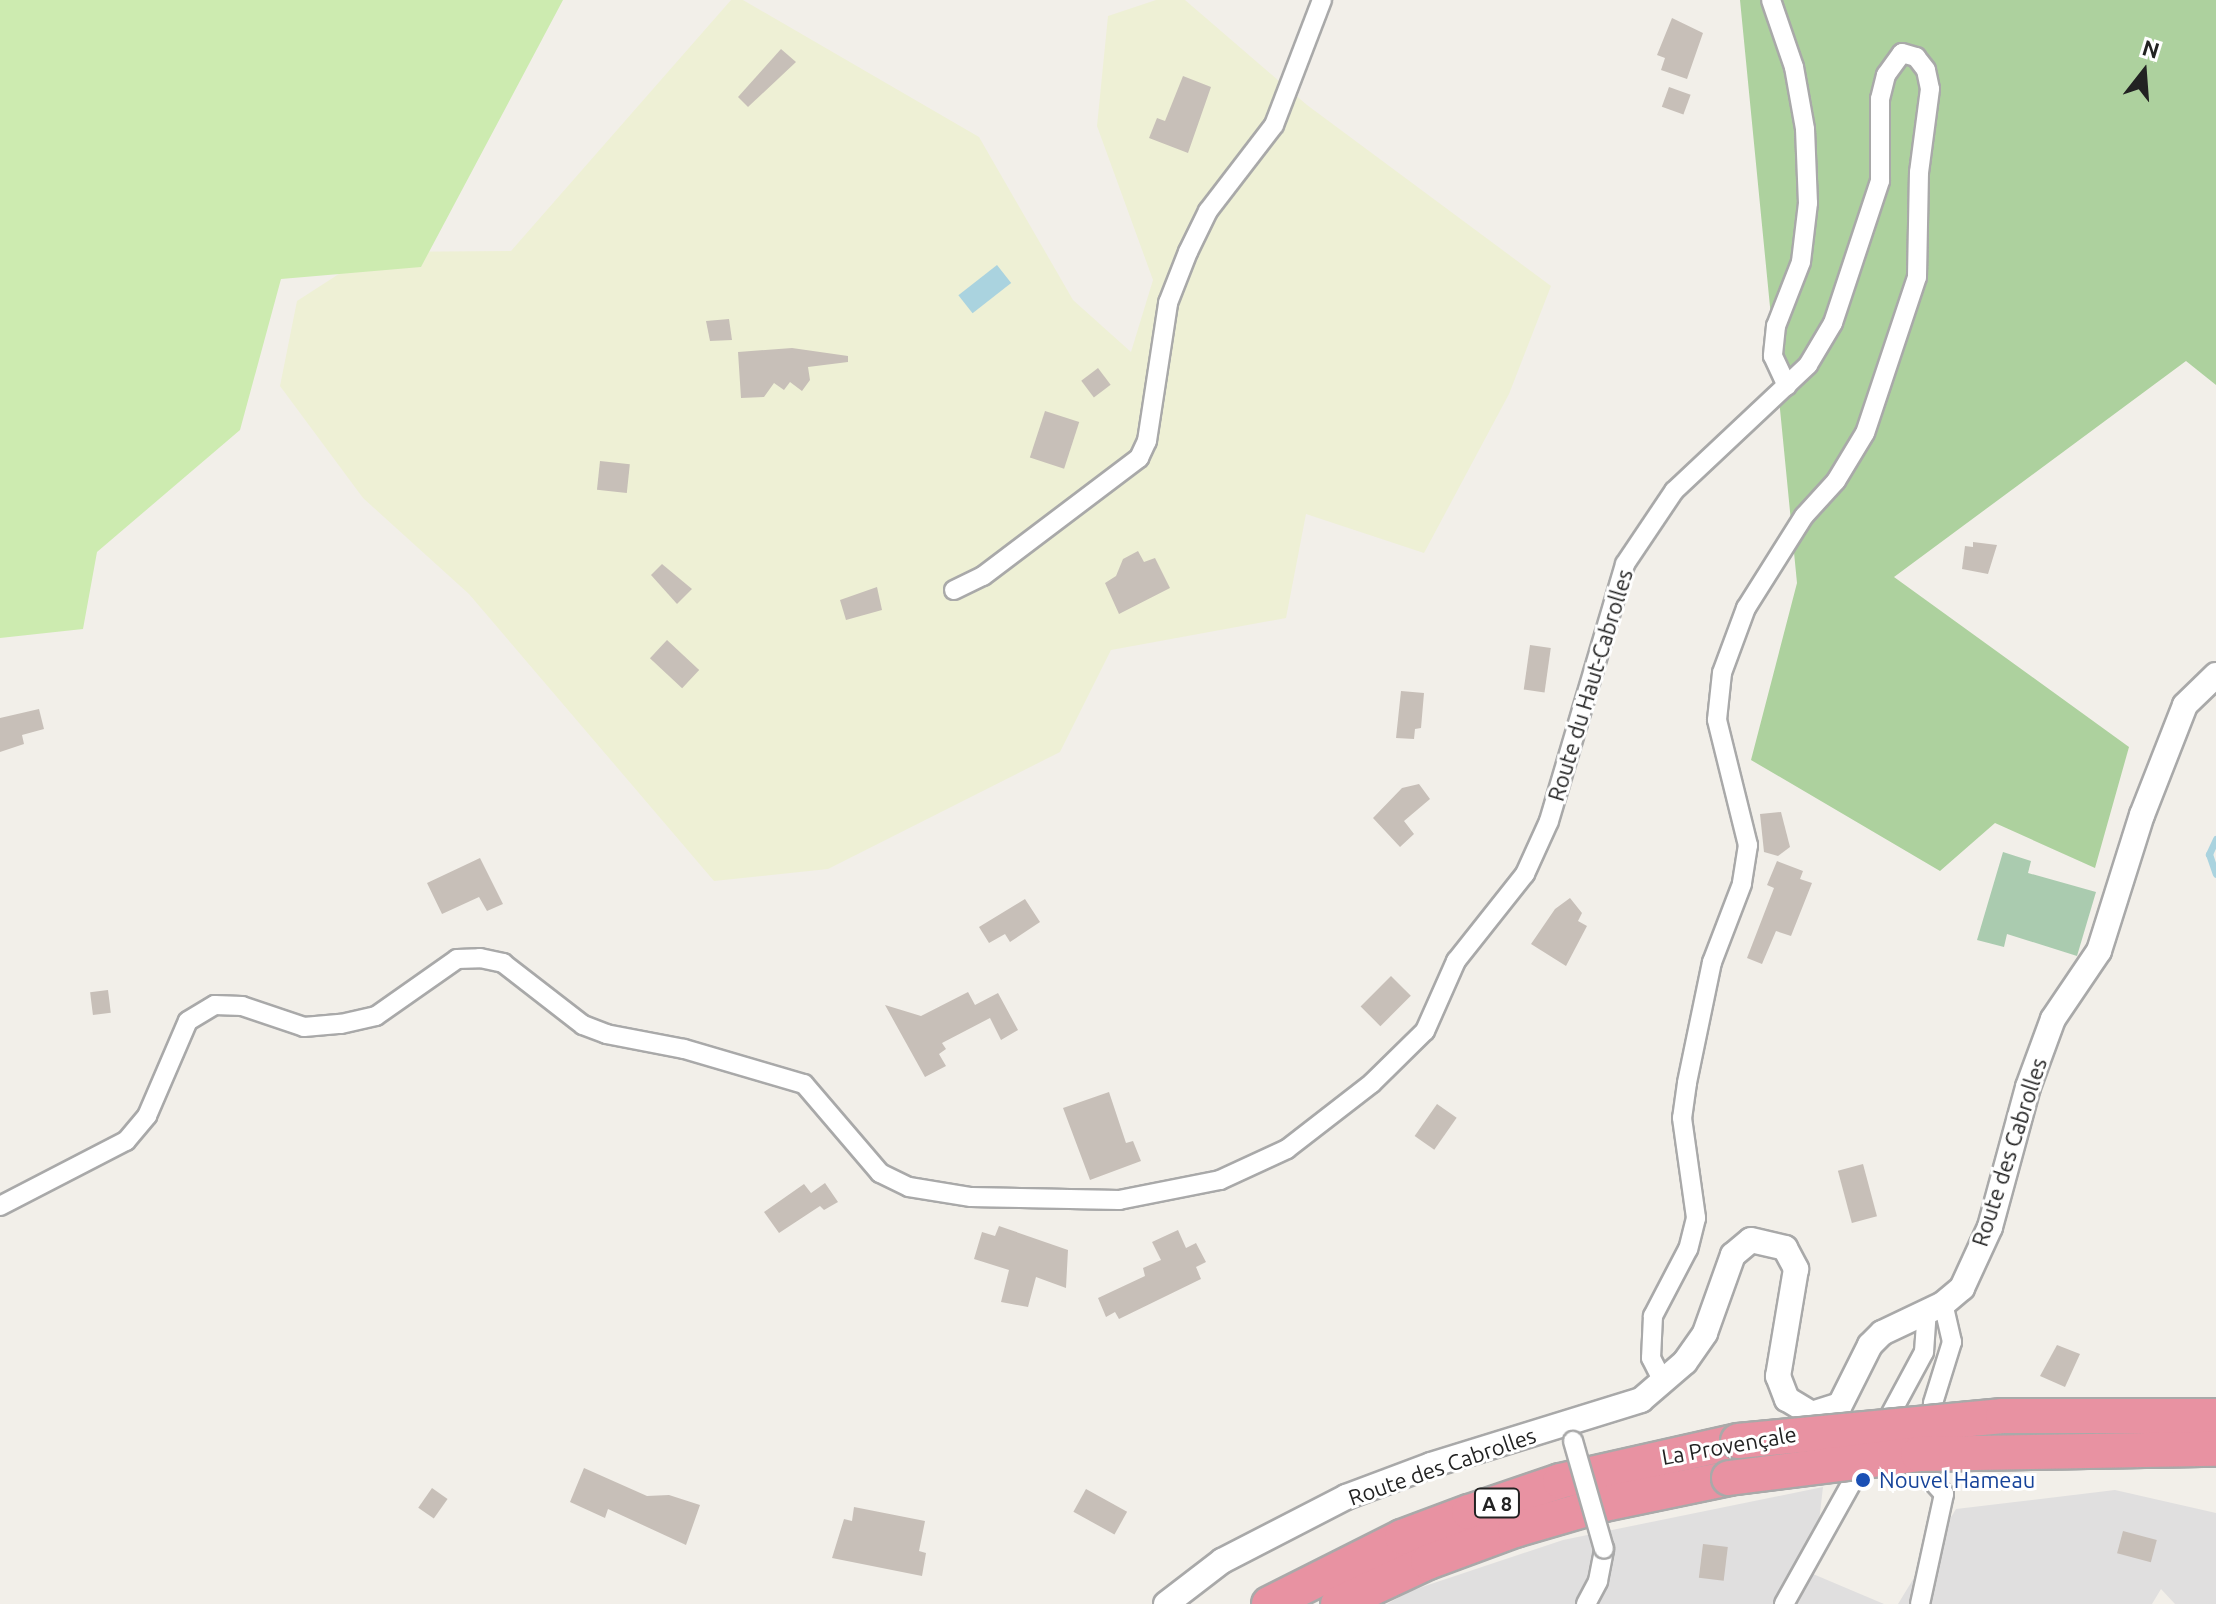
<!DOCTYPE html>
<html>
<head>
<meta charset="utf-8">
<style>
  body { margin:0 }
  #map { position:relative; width:2216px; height:1604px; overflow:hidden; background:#f2efe9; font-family:Ubuntu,sans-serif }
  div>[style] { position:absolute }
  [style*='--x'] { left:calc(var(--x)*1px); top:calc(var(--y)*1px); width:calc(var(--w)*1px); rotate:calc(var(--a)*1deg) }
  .residential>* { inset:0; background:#e0dfdf }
  .farmland>* { inset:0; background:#eef0d5 }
  .grass>* { inset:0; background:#cdebb0 }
  .forest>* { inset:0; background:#add19e }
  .cemetery>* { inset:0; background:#aacbaf }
  .water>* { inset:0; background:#aad3df; transform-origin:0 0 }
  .stream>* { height:7px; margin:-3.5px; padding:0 3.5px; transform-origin:3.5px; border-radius:3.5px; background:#aad3df }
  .building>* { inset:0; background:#c7bfb8; transform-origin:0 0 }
  .roads { filter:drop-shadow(2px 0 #a9a9a9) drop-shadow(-2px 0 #a9a9a9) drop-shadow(0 2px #a9a9a9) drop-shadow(0 -2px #a9a9a9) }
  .minor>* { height:18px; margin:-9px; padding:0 9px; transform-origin:9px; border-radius:9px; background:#fff }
  .tertiary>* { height:24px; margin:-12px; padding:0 12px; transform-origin:12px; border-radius:12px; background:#fff }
  .motorway>* { height:34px; margin:-17px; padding:0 17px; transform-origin:17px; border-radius:17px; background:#e892a2 }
  .bridges { filter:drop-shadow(2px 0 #a9a9a9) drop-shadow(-2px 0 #a9a9a9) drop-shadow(0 2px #a9a9a9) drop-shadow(0 -2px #a9a9a9) }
  .minor-bridge>* { height:18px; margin:-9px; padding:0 9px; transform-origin:9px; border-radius:9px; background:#fff }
  .motorway-bridge>* { height:34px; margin:-17px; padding:0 17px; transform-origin:17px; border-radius:17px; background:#e892a2 }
  .dots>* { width:22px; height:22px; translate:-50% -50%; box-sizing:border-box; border:4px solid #fff; border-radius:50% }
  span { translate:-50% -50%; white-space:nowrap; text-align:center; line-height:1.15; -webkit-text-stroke:6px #fff; paint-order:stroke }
  .shield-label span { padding:2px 6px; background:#fff; border:2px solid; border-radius:6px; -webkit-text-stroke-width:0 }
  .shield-label { font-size:20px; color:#222; font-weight:700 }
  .street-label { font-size:22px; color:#222 }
  .transit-label { font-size:22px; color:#164399 }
  .left { translate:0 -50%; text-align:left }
  .north { position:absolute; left:2104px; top:32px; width:80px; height:80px; -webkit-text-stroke:6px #fff; paint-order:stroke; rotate:17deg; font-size:22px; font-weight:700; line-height:32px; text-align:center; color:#222 }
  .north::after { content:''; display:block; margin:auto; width:28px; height:36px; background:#222; clip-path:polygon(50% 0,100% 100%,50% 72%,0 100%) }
</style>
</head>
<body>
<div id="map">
  <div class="residential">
    <i style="clip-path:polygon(1823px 1487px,1813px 1574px,1884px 1604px,1387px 1604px,1410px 1591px,1563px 1540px)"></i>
    <i style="clip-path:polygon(2115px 1490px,2216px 1513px,2216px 1604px,2175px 1604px,2161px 1589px,2152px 1604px,1898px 1604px,1956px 1509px)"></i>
  </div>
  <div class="farmland">
    <i style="clip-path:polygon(731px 0,743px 0,979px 137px,1073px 300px,1131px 352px,1153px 280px,1097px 126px,1108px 16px,1156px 0,1185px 0,1307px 105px,1551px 286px,1509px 394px,1424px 553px,1306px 514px,1286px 618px,1111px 650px,1060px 752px,828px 869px,714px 881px,469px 594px,363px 498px,280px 386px,297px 301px,373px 252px,511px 251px)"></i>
  </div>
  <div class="grass">
    <i style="clip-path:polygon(0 0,563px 0,421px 267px,281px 279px,240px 430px,97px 552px,83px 629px,0 638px)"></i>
  </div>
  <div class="forest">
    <i style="clip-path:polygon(1740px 0,2216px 0,2216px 385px,2186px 361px,1894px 577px,2129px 747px,2095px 868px,1995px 823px,1940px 871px,1751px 760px,1797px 583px)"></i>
  </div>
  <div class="cemetery">
    <i style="clip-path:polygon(2003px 852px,2031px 861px,2028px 873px,2096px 892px,2077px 956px,2007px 934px,2004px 947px,1977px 940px)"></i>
  </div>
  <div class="water">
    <i style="left:997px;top:265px;width:23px;height:49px;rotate:52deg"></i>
  </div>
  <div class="stream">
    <i style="--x:2216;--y:839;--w:17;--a:115"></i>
    <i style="--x:2209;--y:854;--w:21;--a:71"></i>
  </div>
  <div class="building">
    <i style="clip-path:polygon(1672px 18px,1703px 33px,1687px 79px,1661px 70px,1665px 58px,1657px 55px)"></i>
    <i style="clip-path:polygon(781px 49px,796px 62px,748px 107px,738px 97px)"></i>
    <i style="clip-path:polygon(1183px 76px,1211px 87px,1188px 153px,1149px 138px,1157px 118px,1165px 121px)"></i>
    <i style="left:1669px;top:87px;width:23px;height:21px;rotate:20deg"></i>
    <i style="clip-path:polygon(729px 319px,732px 340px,710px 341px,706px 321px)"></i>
    <i style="clip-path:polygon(792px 348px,848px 356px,848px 362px,808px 367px,810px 380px,802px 391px,790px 382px,784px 390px,774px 383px,764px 397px,741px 398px,738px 352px)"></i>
    <i style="left:1098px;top:368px;width:21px;height:21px;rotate:53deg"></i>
    <i style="left:1045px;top:411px;width:36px;height:49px;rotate:18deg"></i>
    <i style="left:600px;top:461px;width:30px;height:29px;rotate:6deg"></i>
    <i style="clip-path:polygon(1973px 542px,1997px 545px,1988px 574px,1962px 569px,1965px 546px,1973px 547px)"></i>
    <i style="clip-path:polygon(1138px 551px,1144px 562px,1155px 558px,1170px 588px,1119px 614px,1105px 583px,1116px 576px,1123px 559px)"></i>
    <i style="clip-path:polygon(662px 564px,692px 589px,677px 604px,651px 575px)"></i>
    <i style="clip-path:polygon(877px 587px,882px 610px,846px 620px,840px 600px)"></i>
    <i style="left:667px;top:640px;width:44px;height:25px;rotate:43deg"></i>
    <i style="left:1530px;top:645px;width:21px;height:45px;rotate:8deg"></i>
    <i style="clip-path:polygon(1401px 691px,1424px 693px,1421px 728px,1415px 729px,1414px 739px,1396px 738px)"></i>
    <i style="clip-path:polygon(39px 709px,44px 729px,22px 735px,24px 744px,0 752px,0 718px)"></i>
    <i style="clip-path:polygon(1419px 784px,1430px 799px,1404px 821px,1414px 834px,1400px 847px,1373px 818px,1402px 788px)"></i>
    <i style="clip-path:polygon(1781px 812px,1790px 847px,1778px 856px,1764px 852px,1760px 814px)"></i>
    <i style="clip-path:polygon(480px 858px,503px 904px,487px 911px,479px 897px,442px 914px,427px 883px)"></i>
    <i style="clip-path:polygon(1777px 861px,1803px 871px,1800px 879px,1812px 883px,1791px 936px,1776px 931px,1762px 964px,1747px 958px,1774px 888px,1767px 885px)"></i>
    <i style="clip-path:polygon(1570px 898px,1582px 913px,1578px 921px,1587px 926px,1566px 966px,1531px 944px,1555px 909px)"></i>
    <i style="clip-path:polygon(1025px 899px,1040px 922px,1010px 942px,1005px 934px,989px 943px,979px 927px)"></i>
    <i style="left:1391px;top:976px;width:28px;height:43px;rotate:45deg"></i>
    <i style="left:108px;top:990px;width:23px;height:18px;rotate:83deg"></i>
    <i style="clip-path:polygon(968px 992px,975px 1005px,998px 993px,1018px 1030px,1001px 1040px,990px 1018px,942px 1043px,946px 1049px,939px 1054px,946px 1066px,925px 1077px,885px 1005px,921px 1016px)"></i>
    <i style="clip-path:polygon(1109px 1092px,1126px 1143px,1133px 1141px,1141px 1161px,1090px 1180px,1063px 1108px)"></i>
    <i style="left:1437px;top:1104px;width:24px;height:39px;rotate:35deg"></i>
    <i style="left:1863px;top:1164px;width:54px;height:26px;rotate:75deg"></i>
    <i style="clip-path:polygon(825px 1183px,838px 1202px,824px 1210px,820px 1206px,779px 1233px,764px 1212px,804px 1184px,811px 1193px)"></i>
    <i style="clip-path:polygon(999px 1226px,1068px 1250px,1066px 1288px,1036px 1277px,1028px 1307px,1001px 1302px,1009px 1270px,974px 1259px,982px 1232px,995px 1236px)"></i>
    <i style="clip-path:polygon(1178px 1230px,1186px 1248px,1196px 1243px,1206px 1262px,1196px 1267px,1201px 1279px,1119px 1319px,1115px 1312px,1106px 1317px,1098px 1298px,1145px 1276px,1143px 1268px,1161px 1260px,1152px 1242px)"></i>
    <i style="clip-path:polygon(2057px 1345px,2080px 1354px,2065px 1387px,2040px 1376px)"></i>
    <i style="clip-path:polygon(584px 1468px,647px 1496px,669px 1495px,700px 1505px,686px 1545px,608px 1509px,605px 1518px,570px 1502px)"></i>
    <i style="left:432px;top:1488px;width:19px;height:24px;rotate:35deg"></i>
    <i style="left:1086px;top:1489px;width:47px;height:26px;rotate:29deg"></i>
    <i style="clip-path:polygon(854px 1507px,925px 1521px,919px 1551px,926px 1553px,922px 1576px,832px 1558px,844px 1519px,852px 1521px)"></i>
    <i style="left:2123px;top:1531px;width:35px;height:23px;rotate:15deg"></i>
    <i style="left:1703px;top:1544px;width:25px;height:34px;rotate:7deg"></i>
  </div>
  <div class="roads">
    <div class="minor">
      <i style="--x:1771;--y:0;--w:71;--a:71.1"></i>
      <i style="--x:1794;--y:67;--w:63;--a:79.9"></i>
      <i style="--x:1805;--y:129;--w:74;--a:87.7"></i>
      <i style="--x:1808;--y:203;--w:59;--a:96.8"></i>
      <i style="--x:1801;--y:262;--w:69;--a:111.3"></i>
      <i style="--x:1776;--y:326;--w:30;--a:96"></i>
      <i style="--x:1773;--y:356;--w:33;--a:65"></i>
      <i style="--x:954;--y:590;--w:32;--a:-26"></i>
      <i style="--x:983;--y:576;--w:196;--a:-37.1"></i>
      <i style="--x:1139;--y:458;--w:19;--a:-65"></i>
      <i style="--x:1147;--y:441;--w:140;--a:-81.3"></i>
      <i style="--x:1168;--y:303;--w:55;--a:-68.6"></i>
      <i style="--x:1188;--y:252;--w:46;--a:-64"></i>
      <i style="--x:1208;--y:211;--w:108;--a:-52.5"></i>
      <i style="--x:1274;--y:125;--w:134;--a:-69"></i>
      <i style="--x:0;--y:1206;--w:142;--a:-27.3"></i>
      <i style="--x:126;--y:1141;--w:33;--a:-50"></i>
      <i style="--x:147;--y:1116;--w:103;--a:-66.7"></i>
      <i style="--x:188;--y:1021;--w:31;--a:-31"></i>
      <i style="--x:215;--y:1005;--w:27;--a:2"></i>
      <i style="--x:242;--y:1006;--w:65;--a:18.7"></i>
      <i style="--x:304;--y:1027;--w:37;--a:-5"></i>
      <i style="--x:341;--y:1024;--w:36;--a:-13"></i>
      <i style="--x:376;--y:1016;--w:99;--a:-35.1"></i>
      <i style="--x:457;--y:959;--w:23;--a:-2"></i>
      <i style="--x:480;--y:958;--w:24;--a:12"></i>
      <i style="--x:503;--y:963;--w:101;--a:37.8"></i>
      <i style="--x:583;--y:1025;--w:25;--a:21"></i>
      <i style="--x:606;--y:1034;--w:79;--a:10.9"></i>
      <i style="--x:684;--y:1049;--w:125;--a:16.3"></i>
      <i style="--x:804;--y:1084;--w:117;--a:49.5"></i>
      <i style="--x:880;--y:1173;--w:32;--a:26"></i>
      <i style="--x:909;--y:1187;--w:63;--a:9.2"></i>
      <i style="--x:971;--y:1197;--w:148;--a:1.2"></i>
      <i style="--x:1119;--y:1200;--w:103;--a:-11.2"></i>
      <i style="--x:1220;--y:1180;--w:74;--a:-24.8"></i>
      <i style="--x:1287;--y:1149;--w:108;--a:-37.8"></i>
      <i style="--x:1372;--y:1083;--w:74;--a:-44.5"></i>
      <i style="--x:1425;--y:1031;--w:77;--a:-66.1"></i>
      <i style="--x:1456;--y:961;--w:111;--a:-51.6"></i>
      <i style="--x:1525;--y:874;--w:58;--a:-65.6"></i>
      <i style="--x:1549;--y:821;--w:268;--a:-73.5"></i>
      <i style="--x:1625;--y:564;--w:88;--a:-56.1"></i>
      <i style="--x:1674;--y:491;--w:184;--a:-43.2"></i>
      <i style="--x:1808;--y:365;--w:49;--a:-59.2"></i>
      <i style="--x:1833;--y:323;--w:150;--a:-71.7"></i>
      <i style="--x:1880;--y:181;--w:82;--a:-90"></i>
      <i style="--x:1880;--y:99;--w:25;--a:-76"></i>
      <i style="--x:1886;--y:75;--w:27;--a:-54"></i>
      <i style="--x:1902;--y:53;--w:15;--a:16"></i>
      <i style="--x:1916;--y:57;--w:16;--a:52"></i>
      <i style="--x:1926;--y:70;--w:19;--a:78"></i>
      <i style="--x:1930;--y:89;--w:84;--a:97.5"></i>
      <i style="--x:1919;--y:172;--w:105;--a:91.1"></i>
      <i style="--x:1917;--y:277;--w:164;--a:108.4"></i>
      <i style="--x:1865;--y:433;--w:56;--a:121.1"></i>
      <i style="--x:1836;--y:481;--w:47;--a:132.4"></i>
      <i style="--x:1804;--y:516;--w:109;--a:122.2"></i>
      <i style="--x:1746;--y:608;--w:69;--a:110.3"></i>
      <i style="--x:1722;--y:673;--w:47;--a:96.1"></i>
      <i style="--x:1717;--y:720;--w:129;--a:76.1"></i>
      <i style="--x:1748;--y:845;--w:39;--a:99"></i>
      <i style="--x:1742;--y:884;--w:84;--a:111"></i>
      <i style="--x:1712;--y:962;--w:124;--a:101.7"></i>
      <i style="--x:1687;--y:1083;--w:35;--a:98"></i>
      <i style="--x:1682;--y:1118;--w:101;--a:82"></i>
      <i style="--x:1696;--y:1218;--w:32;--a:104"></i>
      <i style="--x:1688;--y:1249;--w:76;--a:117.6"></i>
      <i style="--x:1653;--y:1316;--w:42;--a:92.7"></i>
      <i style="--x:1651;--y:1358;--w:27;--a:63"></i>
      <i style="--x:1882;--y:1430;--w:89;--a:-61.7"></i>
      <i style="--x:1924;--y:1352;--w:39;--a:-86"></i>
      <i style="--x:1586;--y:1604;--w:26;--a:-62"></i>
      <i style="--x:1598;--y:1581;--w:33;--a:-79"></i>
      <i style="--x:1784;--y:1604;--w:166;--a:-60.8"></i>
      <i style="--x:1920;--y:1604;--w:113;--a:-77.7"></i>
      <i style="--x:1944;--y:1494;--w:25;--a:-132"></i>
      <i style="--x:1927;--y:1475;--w:72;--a:-85.2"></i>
      <i style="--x:1933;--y:1403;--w:64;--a:-72.7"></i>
      <i style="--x:1952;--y:1342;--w:39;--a:-103"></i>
    </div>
    <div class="tertiary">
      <i style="--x:1166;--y:1604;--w:71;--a:-37.5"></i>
      <i style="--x:1222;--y:1561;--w:140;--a:-27.3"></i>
      <i style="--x:1346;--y:1497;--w:91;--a:-20.6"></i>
      <i style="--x:1431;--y:1465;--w:220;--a:-17.2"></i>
      <i style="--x:1641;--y:1400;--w:58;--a:-40.8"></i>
      <i style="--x:1685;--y:1362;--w:35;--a:-55"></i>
      <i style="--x:1705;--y:1333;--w:83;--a:-70.3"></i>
      <i style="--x:1733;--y:1255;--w:23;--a:-40"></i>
      <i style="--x:1751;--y:1240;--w:35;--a:13"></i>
      <i style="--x:1785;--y:1248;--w:24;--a:62"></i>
      <i style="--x:1796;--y:1269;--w:109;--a:99.5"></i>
      <i style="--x:1778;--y:1376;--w:25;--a:69"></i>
      <i style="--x:1787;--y:1399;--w:29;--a:31"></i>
      <i style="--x:1812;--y:1414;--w:29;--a:-18"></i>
      <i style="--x:1840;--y:1405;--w:67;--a:-63.4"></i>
      <i style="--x:1870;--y:1345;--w:17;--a:-45"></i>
      <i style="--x:1882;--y:1333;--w:68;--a:-25.4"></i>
      <i style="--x:1943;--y:1304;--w:25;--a:-40"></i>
      <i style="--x:1962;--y:1288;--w:67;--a:-65.3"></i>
      <i style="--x:1990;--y:1227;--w:145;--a:-74.8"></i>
      <i style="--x:2028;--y:1087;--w:72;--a:-69.8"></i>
      <i style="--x:2053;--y:1019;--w:82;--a:-55.9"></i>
      <i style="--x:2099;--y:951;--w:143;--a:-72.5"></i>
      <i style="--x:2142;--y:815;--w:118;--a:-68.6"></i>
      <i style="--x:2185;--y:705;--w:43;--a:-44.1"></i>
    </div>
    <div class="motorway">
      <i style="--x:1269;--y:1604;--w:149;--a:-26.7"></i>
      <i style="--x:1402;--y:1537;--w:72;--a:-20.5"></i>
      <i style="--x:1469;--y:1512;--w:96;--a:-18.8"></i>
      <i style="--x:1560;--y:1481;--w:182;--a:-12.7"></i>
      <i style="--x:1338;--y:1604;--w:99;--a:-25"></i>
      <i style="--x:1428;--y:1562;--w:93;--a:-20.2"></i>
      <i style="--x:1515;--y:1530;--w:93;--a:-16.3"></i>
      <i style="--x:1604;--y:1504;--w:128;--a:-11.7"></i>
    </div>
  </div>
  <div class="bridges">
    <div class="minor-bridge">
      <i style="--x:1573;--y:1441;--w:112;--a:74"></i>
    </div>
    <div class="motorway-bridge">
      <i style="--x:1738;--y:1441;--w:266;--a:-5.4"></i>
      <i style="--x:2003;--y:1416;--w:213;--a:0"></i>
      <i style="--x:1729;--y:1478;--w:191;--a:-7.2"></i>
      <i style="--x:1918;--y:1454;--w:298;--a:-1"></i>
    </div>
  </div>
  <div class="dots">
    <i style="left:1863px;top:1480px;background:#1a4fb4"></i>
  </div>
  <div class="shield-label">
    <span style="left:1497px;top:1503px">A 8</span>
  </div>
  <div class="street-label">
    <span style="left:1590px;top:685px;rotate:-73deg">Route du Haut-Cabrolles</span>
    <span style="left:2009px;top:1152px;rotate:-72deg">Route des Cabrolles</span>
    <span style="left:1729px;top:1445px;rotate:-10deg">La Provençale</span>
    <span style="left:1442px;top:1466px;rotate:-19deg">Route des Cabrolles</span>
  </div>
  <div class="transit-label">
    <span class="left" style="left:1879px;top:1480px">Nouvel Hameau</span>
  </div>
  <div class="north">N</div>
</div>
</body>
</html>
